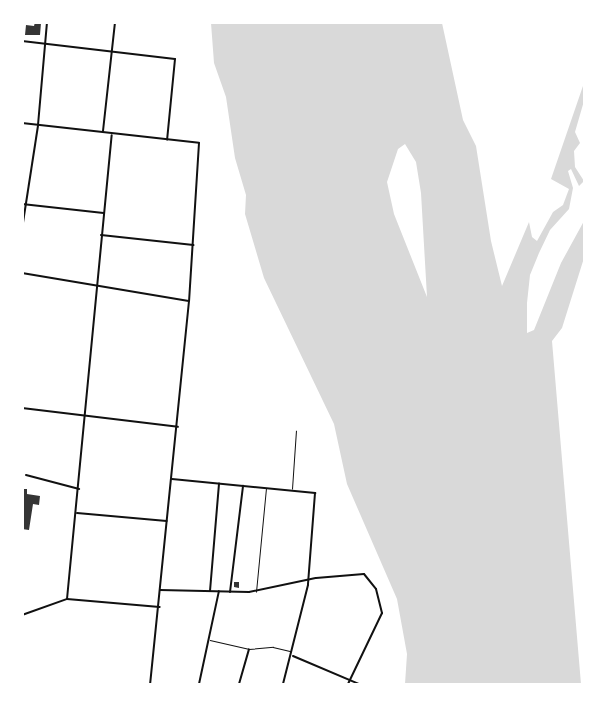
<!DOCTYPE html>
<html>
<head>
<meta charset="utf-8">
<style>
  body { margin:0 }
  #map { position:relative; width:607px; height:707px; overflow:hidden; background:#fff; font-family:"Nunito Sans",sans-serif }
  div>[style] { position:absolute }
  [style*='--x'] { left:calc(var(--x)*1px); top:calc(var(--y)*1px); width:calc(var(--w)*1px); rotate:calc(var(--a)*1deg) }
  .water>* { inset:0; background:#d9d9d9 }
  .building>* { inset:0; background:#353535 }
  .service>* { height:0.5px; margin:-0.25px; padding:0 0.25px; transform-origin:0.25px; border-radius:0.25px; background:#111 }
  .minor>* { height:2px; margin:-1px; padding:0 1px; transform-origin:1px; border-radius:1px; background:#111 }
  .tertiary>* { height:2px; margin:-1px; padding:0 1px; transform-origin:1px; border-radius:1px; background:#111 }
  span { translate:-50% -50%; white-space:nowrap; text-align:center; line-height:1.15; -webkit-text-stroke:4px #fff; paint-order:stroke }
  .frame { position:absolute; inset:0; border:24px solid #fff; pointer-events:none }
</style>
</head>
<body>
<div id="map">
  <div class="water">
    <i style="clip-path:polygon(evenodd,211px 23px,442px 23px,463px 120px,476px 146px,491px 241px,502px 286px,529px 222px,532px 237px,537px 241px,553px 212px,563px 205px,569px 189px,551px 179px,584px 83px,584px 101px,575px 132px,580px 143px,584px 143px,580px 143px,574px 151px,575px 167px,584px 181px,579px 186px,571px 169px,568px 171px,573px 188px,569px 209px,550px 230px,539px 253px,530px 275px,527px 303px,527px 333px,534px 330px,561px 263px,584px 221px,584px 258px,562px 328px,552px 341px,581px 684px,405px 684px,407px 654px,397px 599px,347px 484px,334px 424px,264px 278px,245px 214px,246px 195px,235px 158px,226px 97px,214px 63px,211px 23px,405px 144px,416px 162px,421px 193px,427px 297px,394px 214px,387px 182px,398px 149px,405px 144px)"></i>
  </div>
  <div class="building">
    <i style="clip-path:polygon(35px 22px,41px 23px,40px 35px,25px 35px,26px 25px,34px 26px)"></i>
    <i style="clip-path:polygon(22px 489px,27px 489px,27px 494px,40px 496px,39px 505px,33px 504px,29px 530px,22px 529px)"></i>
    <i style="clip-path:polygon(234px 582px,239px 582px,239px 588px,234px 587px)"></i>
  </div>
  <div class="service">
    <i style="--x:292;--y:489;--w:58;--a:-86.1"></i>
    <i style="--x:256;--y:592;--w:103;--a:-84.5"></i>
    <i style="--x:210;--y:640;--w:40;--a:13"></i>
    <i style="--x:249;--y:649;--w:24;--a:-5"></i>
    <i style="--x:273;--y:647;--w:18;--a:13"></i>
    <i style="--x:114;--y:683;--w:8;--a:7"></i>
  </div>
  <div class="minor">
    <i style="--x:22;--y:41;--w:154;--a:6.7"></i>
    <i style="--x:175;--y:59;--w:81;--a:95.6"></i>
    <i style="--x:38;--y:125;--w:103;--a:-85"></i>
    <i style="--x:103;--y:131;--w:110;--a:-83.7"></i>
    <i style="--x:22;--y:204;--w:82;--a:6.3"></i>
    <i style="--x:101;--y:235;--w:93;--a:6.2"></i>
    <i style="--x:22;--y:273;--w:169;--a:9.5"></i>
    <i style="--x:26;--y:475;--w:55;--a:14.8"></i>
    <i style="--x:172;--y:479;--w:144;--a:5.6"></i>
    <i style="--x:315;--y:493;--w:92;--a:94.4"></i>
    <i style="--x:308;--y:585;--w:102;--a:104.2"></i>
    <i style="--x:77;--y:513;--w:90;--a:5.1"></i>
    <i style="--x:160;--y:590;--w:89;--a:1.3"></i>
    <i style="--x:249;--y:592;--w:68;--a:-11.8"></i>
    <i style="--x:316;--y:578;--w:48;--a:-4.8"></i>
    <i style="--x:364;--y:574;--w:19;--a:51"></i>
    <i style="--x:376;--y:589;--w:25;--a:76"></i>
    <i style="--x:382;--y:613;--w:79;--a:115.6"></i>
    <i style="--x:210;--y:591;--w:108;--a:-85.2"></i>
    <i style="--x:230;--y:592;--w:107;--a:-83"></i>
    <i style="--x:67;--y:599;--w:93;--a:4.9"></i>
    <i style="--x:293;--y:656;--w:72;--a:23"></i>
    <i style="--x:199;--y:684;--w:95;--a:-77.9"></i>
    <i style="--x:239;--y:684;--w:36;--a:-74"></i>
  </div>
  <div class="tertiary">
    <i style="--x:22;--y:123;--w:178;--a:6.4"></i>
    <i style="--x:199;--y:143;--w:158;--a:93.6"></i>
    <i style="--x:189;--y:301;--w:385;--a:95.8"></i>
    <i style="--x:22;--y:229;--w:104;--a:-81.2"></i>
    <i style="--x:22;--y:408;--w:157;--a:6.9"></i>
    <i style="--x:22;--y:615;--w:48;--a:-19.6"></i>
    <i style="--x:67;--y:599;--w:466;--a:-84.5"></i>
  </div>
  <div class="frame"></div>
</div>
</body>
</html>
